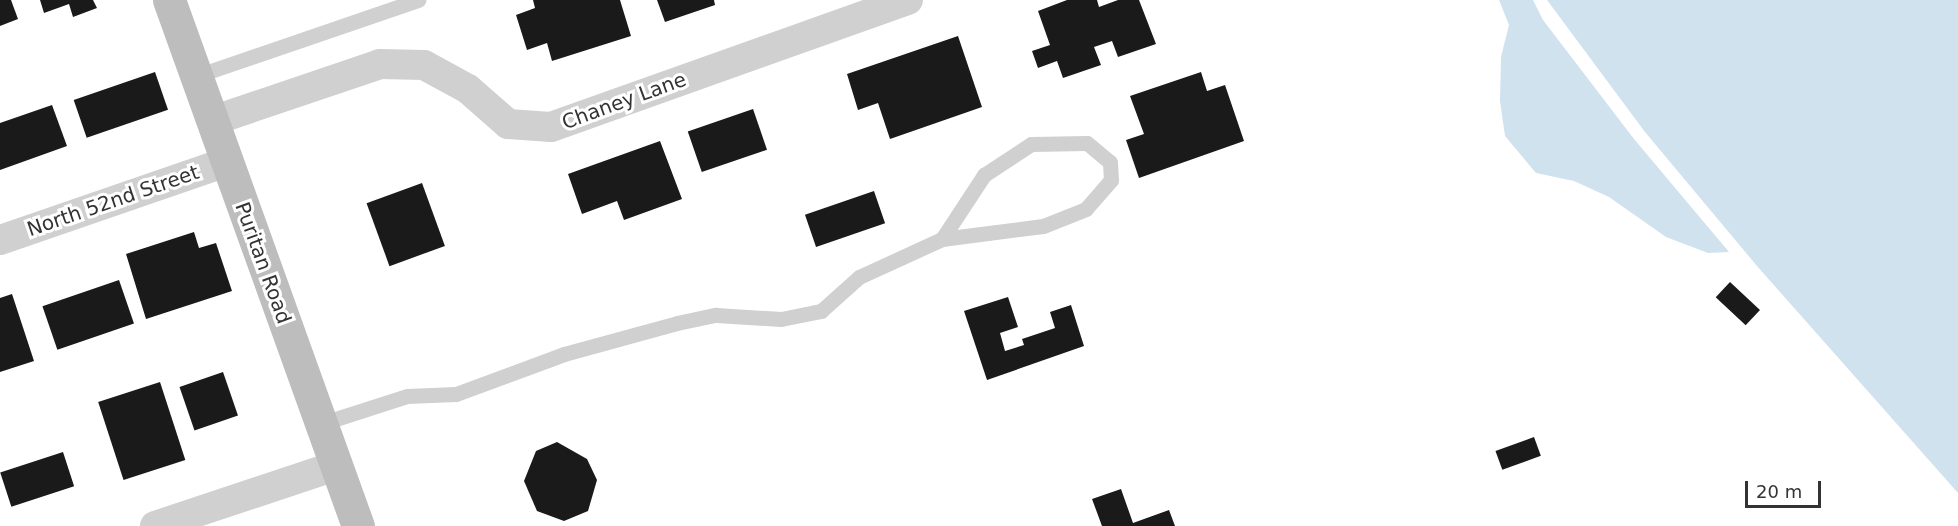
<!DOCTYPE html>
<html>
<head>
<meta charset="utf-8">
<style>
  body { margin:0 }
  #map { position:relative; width:1958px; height:526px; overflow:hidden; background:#fff; font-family:"DejaVu Sans",sans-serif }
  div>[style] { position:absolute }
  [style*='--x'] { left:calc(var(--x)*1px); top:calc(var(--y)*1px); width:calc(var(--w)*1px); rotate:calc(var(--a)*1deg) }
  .water>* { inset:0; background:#cfe2ee }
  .building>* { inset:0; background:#1a1a1a; transform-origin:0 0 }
  .lane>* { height:15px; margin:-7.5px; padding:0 7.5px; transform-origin:7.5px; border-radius:7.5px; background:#d0d0d0 }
  .street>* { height:30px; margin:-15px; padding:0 15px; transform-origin:15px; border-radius:15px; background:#d0d0d0 }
  .secondary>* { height:33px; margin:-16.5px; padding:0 16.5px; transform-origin:16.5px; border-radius:16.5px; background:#bdbdbd }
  span { translate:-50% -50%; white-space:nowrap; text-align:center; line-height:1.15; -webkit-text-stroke:6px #fff; paint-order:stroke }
  .street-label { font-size:20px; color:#333 }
  .scale { position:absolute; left:1745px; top:481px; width:76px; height:27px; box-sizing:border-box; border:3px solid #333; border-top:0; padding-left:8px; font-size:18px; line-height:21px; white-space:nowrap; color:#333; -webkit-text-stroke:4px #fff; paint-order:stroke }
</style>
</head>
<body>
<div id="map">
  <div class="water">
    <i style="clip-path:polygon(1499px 0,1533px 0,1543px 20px,1634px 139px,1729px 252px,1708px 253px,1666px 237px,1609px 197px,1574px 181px,1536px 173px,1505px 136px,1500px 101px,1501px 57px,1509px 25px)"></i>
    <i style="clip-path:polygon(1547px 0,1958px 0,1958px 493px,1757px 266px,1645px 132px)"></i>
  </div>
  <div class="building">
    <i style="clip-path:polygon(0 0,11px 0,18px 19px,0 26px)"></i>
    <i style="clip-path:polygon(40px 0,93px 0,97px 8px,73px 17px,69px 4px,44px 13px)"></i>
    <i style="clip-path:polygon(533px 0,620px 0,631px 36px,552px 61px,547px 43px,527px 50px,516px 15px,535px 8px)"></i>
    <i style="clip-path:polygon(657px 0,714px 0,715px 5px,665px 22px)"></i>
    <i style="clip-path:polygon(1067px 0,1097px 0,1099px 7px,1118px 0,1139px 0,1156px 44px,1118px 57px,1112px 41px,1094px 47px,1101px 65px,1063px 78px,1057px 61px,1038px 68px,1032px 51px,1050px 45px,1038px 11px)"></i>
    <i style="clip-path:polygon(958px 36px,982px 107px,890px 139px,878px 103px,858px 110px,847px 74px)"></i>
    <i style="left:155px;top:72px;width:40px;height:86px;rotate:71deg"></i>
    <i style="clip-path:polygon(1201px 72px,1207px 91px,1225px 85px,1244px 141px,1139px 178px,1126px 140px,1144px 134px,1130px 96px)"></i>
    <i style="clip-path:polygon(52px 105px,67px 146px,0 170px,0 123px)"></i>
    <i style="left:753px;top:109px;width:43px;height:69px;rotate:71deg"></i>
    <i style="clip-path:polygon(660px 141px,682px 199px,624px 220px,617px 201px,582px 214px,568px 174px)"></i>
    <i style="left:422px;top:183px;width:67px;height:59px;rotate:70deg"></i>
    <i style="left:874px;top:191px;width:34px;height:73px;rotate:71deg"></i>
    <i style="clip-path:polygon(194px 232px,199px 248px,216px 243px,232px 291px,146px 319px,126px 254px)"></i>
    <i style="left:119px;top:280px;width:46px;height:81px;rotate:71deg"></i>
    <i style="left:1730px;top:282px;width:41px;height:21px;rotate:43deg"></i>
    <i style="clip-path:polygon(12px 294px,34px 361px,0 372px,0 298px)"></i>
    <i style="clip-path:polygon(1008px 297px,1018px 327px,1000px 333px,1005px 351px,1024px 345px,1022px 339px,1055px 328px,1050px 312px,1071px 305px,1084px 346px,987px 380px,964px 311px)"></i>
    <i style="left:223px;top:372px;width:46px;height:46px;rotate:71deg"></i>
    <i style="left:160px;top:382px;width:82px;height:65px;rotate:72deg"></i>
    <i style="left:1534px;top:437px;width:20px;height:41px;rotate:70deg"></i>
    <i style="clip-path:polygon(557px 442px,587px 459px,597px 480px,588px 511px,564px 521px,537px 511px,524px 481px,536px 451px)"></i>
    <i style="left:63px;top:452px;width:36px;height:66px;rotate:72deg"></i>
    <i style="clip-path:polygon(1121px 489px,1133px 523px,1169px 510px,1175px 526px,1102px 526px,1092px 499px)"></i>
  </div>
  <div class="lane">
    <i style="--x:196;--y:76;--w:235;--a:-18.9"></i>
    <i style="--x:320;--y:424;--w:91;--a:-17.8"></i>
    <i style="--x:407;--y:396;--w:49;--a:-2.3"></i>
    <i style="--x:456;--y:394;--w:115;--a:-20.3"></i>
    <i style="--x:564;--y:354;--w:117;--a:-15.3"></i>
    <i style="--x:677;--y:323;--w:40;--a:-12"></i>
    <i style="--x:716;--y:315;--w:65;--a:3.5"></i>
    <i style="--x:781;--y:319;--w:41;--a:-11.3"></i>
    <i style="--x:821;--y:311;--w:51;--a:-41.8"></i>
    <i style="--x:859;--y:277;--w:91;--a:-24.6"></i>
    <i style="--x:942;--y:239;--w:77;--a:-56.7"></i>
    <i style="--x:984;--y:175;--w:56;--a:-33.4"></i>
    <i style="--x:1031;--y:144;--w:56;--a:-1"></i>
    <i style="--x:1087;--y:143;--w:30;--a:40"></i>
    <i style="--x:1110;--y:162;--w:18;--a:87"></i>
    <i style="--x:1111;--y:180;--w:38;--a:131"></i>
    <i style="--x:1086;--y:209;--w:46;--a:158.4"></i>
    <i style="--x:1043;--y:226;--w:102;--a:172.7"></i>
  </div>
  <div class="street">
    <i style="--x:212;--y:121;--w:177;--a:-18.7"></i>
    <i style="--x:380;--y:64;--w:44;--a:1.3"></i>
    <i style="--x:424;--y:65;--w:50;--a:28.6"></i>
    <i style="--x:468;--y:89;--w:53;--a:41.2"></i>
    <i style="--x:508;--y:124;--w:43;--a:4"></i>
    <i style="--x:551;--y:127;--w:379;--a:-19.6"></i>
    <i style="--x:0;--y:240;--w:240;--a:-19"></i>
    <i style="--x:155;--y:526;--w:190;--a:-18.4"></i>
  </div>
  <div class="secondary">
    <i style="--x:169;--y:0;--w:559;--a:70.24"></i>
  </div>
  <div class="street-label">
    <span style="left:624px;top:101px;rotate:-20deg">Chaney Lane</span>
    <span style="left:113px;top:201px;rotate:-19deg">North 52nd Street</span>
    <span style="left:263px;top:263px;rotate:70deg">Puritan Road</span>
  </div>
  <div class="scale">20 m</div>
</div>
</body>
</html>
